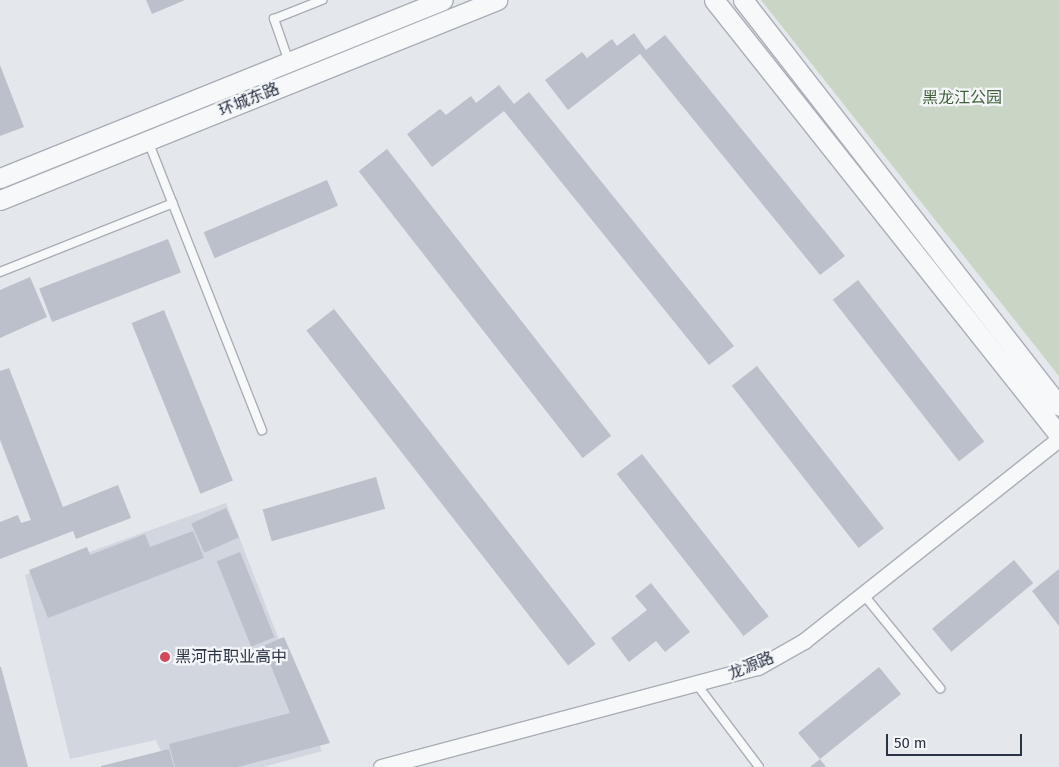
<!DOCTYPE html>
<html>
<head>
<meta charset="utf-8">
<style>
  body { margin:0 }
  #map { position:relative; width:1059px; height:767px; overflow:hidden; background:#e4e7ec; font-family:"Fira Sans","Noto Sans SC",sans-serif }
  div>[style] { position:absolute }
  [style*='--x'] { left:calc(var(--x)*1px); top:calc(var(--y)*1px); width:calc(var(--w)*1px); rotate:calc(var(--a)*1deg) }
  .built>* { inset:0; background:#d2d6de }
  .green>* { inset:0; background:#c9d6c5 }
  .building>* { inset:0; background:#bbc0ca; transform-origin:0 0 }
  .roads { filter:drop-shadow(1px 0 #a9aeb7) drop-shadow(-1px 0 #a9aeb7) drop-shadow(0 1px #a9aeb7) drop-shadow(0 -1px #a9aeb7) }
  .service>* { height:8px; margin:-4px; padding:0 4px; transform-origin:4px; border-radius:4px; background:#f7f8fa }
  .minor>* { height:15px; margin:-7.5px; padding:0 7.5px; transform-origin:7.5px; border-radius:7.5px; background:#f7f8fa }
  .tertiary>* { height:19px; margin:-9.5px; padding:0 9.5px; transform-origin:9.5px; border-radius:9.5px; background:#f7f8fa }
  .dots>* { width:14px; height:14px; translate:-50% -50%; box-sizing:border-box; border:2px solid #f4f6f9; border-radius:50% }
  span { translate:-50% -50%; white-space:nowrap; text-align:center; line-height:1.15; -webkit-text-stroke:4.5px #f4f6f9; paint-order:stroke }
  .park-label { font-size:16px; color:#3f6138 }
  .street-label { font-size:16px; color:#2b3445 }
  .poi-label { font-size:16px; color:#2b3445 }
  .left { translate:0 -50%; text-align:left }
  .scale { position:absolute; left:886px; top:734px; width:136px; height:22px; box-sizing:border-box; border:2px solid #2b3445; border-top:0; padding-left:6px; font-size:15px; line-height:18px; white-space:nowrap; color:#2b3445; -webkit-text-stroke:4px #f4f6f9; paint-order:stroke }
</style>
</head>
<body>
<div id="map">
  <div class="built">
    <i style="clip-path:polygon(226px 503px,322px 751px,263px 767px,168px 767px,156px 740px,70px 759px,25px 575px)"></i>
  </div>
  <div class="green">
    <i style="clip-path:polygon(761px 0,1059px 0,1059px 376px)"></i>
  </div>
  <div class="building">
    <i style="clip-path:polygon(146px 0,185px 0,152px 14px)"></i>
    <i style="clip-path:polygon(634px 33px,646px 50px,665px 35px,845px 256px,820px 275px,640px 54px,568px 110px,545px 80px,582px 52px,587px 58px,612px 39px,617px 46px)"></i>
    <i style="clip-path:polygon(0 65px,24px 127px,0 136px)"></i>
    <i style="clip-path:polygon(499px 85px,514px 104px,529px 92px,734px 346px,709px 365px,504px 111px,432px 167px,407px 134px,440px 109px,446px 115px,471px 96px,476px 103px)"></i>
    <i style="left:387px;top:149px;width:364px;height:36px;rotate:52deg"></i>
    <i style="left:327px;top:180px;width:28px;height:134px;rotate:67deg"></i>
    <i style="left:168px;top:239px;width:36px;height:138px;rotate:69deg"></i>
    <i style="clip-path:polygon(30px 277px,47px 317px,0 338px,0 290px)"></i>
    <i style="left:858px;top:280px;width:205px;height:32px;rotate:52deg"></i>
    <i style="left:334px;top:309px;width:425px;height:35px;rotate:52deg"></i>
    <i style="left:164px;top:310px;width:184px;height:35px;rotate:68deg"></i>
    <i style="left:757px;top:366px;width:206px;height:32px;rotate:52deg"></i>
    <i style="clip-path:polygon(9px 368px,63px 507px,118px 485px,131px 518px,76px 539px,73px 531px,0 559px,0 522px,18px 515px,21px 523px,31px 520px,0 440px,0 371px)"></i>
    <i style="left:642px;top:454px;width:206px;height:32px;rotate:52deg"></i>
    <i style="left:376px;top:477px;width:33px;height:118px;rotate:74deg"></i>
    <i style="left:226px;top:508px;width:32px;height:38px;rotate:66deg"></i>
    <i style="clip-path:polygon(193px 531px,204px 558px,48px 618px,29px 570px,87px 547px,90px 555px,145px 534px,150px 547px)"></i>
    <i style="left:240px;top:552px;width:92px;height:25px;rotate:68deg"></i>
    <i style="left:1014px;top:560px;width:30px;height:107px;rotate:50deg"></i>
    <i style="clip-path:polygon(1059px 569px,1059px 626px,1032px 591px)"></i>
    <i style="clip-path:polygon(651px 583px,690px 632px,665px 652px,656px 641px,629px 662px,611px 638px,647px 610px,635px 596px)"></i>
    <i style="clip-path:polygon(284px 637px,330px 743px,238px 767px,175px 767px,169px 744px,290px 713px,263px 646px)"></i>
    <i style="clip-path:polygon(0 667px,1px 667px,28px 767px,0 767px)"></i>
    <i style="clip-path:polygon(879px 667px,901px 694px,820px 759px,826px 767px,810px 767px,820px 759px,798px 733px)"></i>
    <i style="clip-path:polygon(169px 749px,174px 767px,101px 767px,101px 766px)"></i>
  </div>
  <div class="roads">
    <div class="service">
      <i style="--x:289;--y:62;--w:46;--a:-109.2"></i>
      <i style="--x:274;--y:19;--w:52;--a:-21.6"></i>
      <i style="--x:148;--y:141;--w:311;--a:68.5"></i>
      <i style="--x:0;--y:272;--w:186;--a:-21.7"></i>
      <i style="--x:863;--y:594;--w:122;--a:50.7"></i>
      <i style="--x:698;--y:686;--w:101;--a:53"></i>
    </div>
    <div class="minor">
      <i style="--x:381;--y:767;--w:390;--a:-14.9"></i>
      <i style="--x:758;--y:667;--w:53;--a:-29.5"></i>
      <i style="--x:804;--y:641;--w:325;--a:-38.4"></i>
    </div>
    <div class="tertiary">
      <i style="--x:714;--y:0;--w:555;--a:51.58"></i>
      <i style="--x:743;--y:0;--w:514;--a:52.11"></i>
      <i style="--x:0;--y:178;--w:477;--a:-21.9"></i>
      <i style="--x:0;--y:200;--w:536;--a:-21.92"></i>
    </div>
  </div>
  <div class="dots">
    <i style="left:165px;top:657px;background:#d1495b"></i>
  </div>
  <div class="park-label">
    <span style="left:962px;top:98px">黑龙江公园</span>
  </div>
  <div class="street-label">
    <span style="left:249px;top:100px;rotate:-22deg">环城东路</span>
    <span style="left:751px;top:666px;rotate:-22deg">龙源路</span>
  </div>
  <div class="poi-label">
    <span class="left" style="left:175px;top:657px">黑河市职业高中</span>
  </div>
  <div class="scale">50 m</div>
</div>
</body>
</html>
